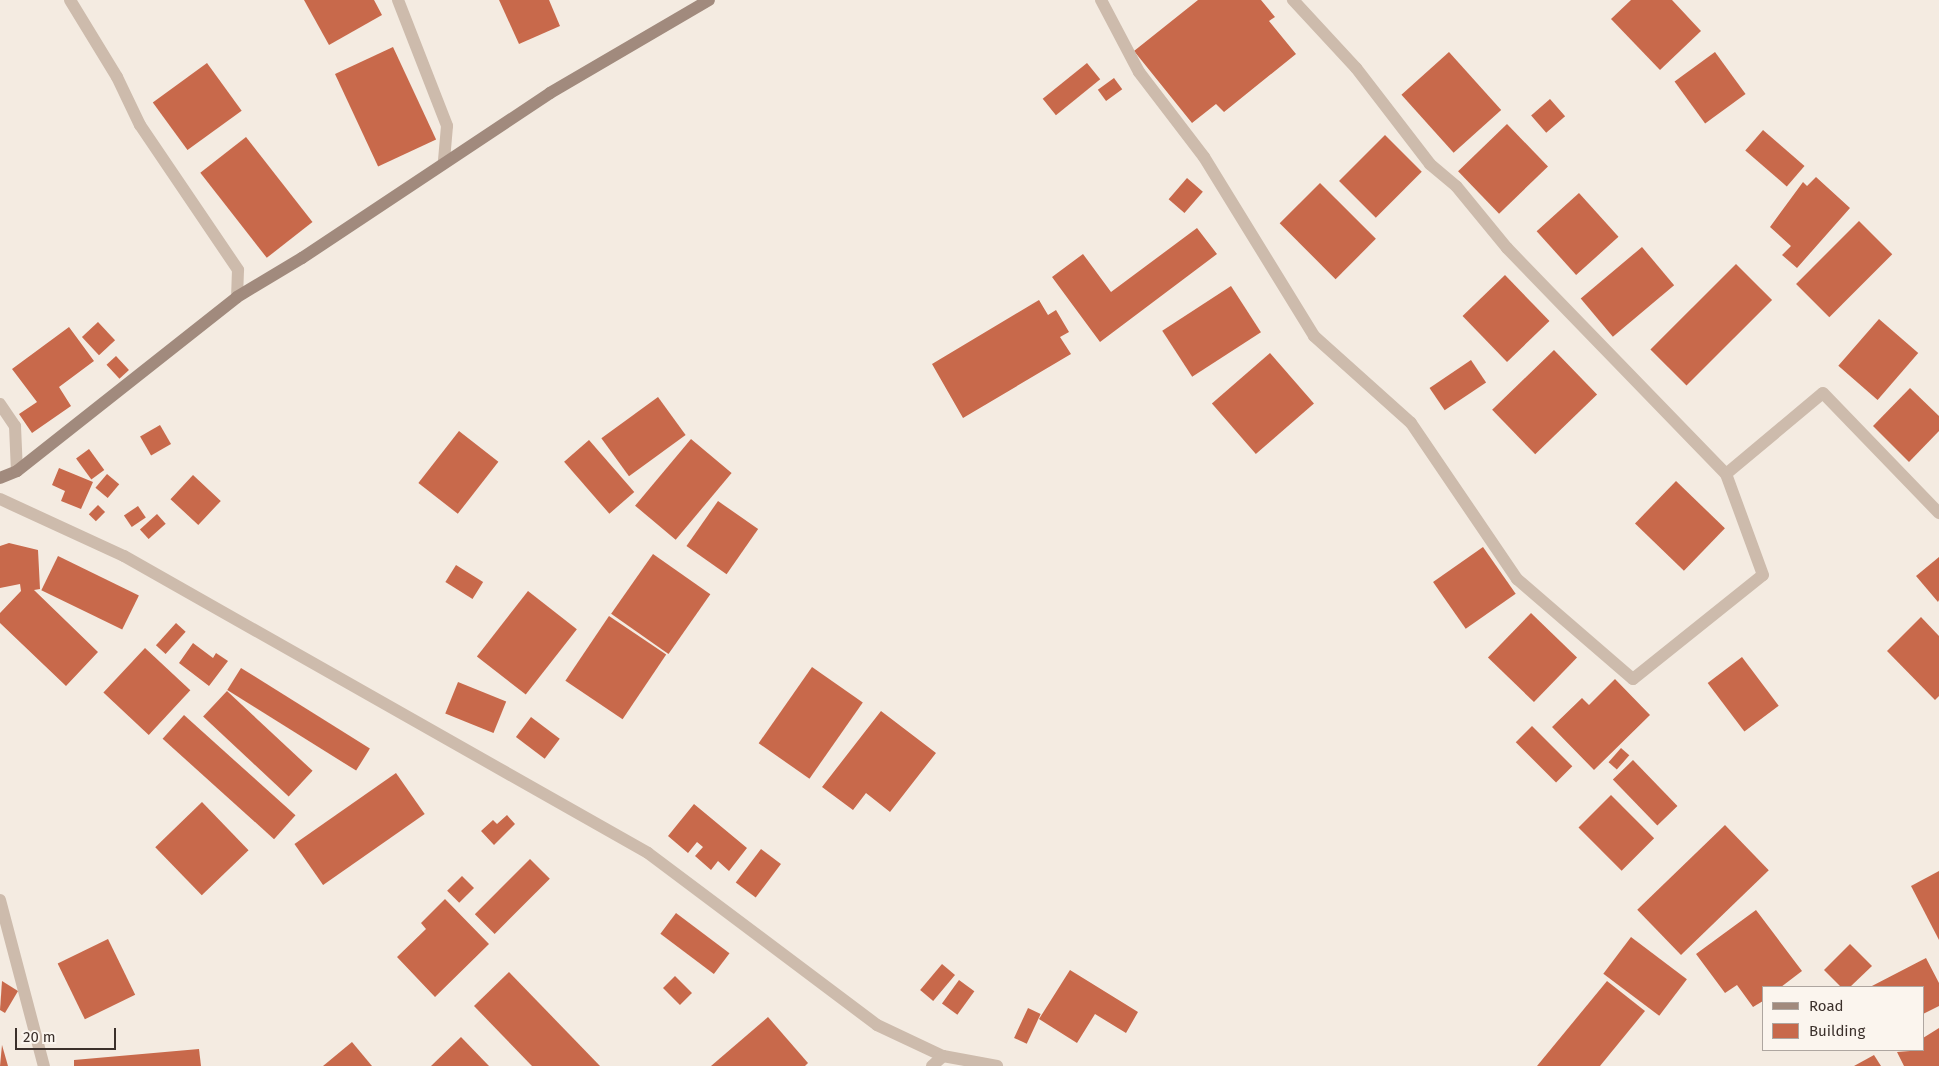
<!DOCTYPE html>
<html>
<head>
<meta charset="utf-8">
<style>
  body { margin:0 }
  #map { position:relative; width:1939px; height:1066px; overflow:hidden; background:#f4ebe1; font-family:"Fira Sans",sans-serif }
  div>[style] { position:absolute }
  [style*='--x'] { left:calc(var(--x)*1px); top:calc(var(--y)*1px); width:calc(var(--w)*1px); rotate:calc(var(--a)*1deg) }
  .building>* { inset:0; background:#c8694b; transform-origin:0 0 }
  .street>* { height:12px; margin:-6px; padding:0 6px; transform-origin:6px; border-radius:6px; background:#cdbbac }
  .secondary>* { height:12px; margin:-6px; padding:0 6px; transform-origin:6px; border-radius:6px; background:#a18a7d }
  span { translate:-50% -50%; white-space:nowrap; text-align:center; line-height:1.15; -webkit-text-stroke:4px #fbf5ee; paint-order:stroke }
  .legend { position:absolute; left:1762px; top:986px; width:162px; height:65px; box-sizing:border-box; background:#fbf5ee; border:1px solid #aea6a0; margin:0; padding:6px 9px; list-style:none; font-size:15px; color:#3b302b }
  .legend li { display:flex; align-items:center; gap:10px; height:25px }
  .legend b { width:25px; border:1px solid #aea6a0 }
  .scale { position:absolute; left:15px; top:1028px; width:101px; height:22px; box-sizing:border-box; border:2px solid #3b302b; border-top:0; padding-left:6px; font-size:15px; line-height:18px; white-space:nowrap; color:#3b302b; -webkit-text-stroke:4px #fbf5ee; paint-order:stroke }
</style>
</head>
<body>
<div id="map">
  <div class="building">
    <i style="clip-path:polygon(304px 0,374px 0,382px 15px,329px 45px)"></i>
    <i style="clip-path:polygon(499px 0,549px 0,560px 26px,519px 44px)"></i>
    <i style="clip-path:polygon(1198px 0,1261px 0,1275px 17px,1269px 21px,1296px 54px,1224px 112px,1216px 104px,1192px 123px,1134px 51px)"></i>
    <i style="clip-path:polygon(1631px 0,1672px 0,1701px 31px,1660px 70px,1611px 19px)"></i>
    <i style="left:393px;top:47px;width:102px;height:64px;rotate:65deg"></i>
    <i style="left:1449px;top:52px;width:78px;height:64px;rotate:48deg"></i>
    <i style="left:1715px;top:52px;width:52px;height:50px;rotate:54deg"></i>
    <i style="left:207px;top:63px;width:59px;height:67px;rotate:54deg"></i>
    <i style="left:1087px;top:63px;width:21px;height:57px;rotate:51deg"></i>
    <i style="left:1114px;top:78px;width:14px;height:20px;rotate:54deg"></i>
    <i style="left:1550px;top:99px;width:23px;height:25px;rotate:49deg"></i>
    <i style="left:1507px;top:124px;width:59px;height:68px;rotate:46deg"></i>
    <i style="left:1763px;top:130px;width:55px;height:27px;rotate:41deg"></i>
    <i style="left:1385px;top:135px;width:52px;height:65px;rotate:45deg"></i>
    <i style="left:246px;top:137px;width:108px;height:58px;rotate:52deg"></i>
    <i style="clip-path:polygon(1816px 177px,1850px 208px,1797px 268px,1782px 255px,1791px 246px,1770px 227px,1803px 182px,1807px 186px)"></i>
    <i style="left:1187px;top:178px;width:21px;height:28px;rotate:41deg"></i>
    <i style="left:1320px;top:183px;width:79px;height:57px;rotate:45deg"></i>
    <i style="left:1579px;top:193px;width:59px;height:57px;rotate:48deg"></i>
    <i style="left:1859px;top:221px;width:47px;height:89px;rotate:45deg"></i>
    <i style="clip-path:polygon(1197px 228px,1217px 254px,1100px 342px,1052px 277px,1083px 254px,1111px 292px)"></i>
    <i style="left:1642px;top:247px;width:50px;height:80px;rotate:50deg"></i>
    <i style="left:1736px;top:264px;width:51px;height:121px;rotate:45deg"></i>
    <i style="left:1505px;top:275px;width:64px;height:59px;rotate:46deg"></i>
    <i style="left:1231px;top:286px;width:55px;height:82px;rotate:57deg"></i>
    <i style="clip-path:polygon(1039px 300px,1048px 315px,1056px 310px,1069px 332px,1060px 337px,1071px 354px,963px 418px,932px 364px)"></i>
    <i style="left:1879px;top:319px;width:52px;height:62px;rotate:41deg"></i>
    <i style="left:98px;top:322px;width:25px;height:22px;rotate:47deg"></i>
    <i style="clip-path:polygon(69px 327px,94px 361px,59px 387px,71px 406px,32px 433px,19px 414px,37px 402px,12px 369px)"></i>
    <i style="left:1554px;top:350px;width:62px;height:86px;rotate:46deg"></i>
    <i style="left:1270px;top:353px;width:67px;height:77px;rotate:49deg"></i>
    <i style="left:116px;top:356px;width:19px;height:13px;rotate:47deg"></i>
    <i style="left:1471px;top:360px;width:27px;height:50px;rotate:56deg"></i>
    <i style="clip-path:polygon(1910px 388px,1939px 416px,1939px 431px,1909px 462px,1873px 426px)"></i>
    <i style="left:658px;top:397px;width:47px;height:70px;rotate:54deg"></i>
    <i style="left:160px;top:425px;width:22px;height:23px;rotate:60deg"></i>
    <i style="left:459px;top:431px;width:50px;height:66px;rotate:38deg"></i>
    <i style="left:691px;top:439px;width:53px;height:87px;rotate:40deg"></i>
    <i style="left:589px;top:440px;width:69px;height:33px;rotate:49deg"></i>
    <i style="left:89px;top:449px;width:26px;height:16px;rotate:54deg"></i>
    <i style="clip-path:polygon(59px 468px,93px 482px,81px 509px,61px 501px,65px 491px,52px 485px)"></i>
    <i style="left:107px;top:474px;width:16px;height:18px;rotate:40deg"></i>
    <i style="left:193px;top:475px;width:38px;height:33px;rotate:43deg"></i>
    <i style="left:1676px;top:481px;width:68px;height:59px;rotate:44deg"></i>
    <i style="left:718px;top:501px;width:49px;height:55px;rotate:35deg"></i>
    <i style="left:98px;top:505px;width:10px;height:13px;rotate:45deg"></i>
    <i style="left:138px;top:506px;width:14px;height:17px;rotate:56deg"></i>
    <i style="left:157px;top:514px;width:13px;height:23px;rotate:48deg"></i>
    <i style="clip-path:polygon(9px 543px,38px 550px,40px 589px,34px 590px,98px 652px,66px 686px,0 623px,0 613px,21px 591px,20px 584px,0 588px,0 546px)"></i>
    <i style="left:1483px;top:547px;width:57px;height:61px;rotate:55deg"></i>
    <i style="left:653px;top:554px;width:70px;height:73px;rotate:35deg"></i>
    <i style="left:58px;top:556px;width:90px;height:38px;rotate:26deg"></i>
    <i style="clip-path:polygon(1939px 557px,1939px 600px,1938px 602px,1916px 576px)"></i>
    <i style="left:456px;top:565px;width:32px;height:20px;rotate:32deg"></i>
    <i style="left:528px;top:591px;width:62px;height:83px;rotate:38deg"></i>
    <i style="left:1531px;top:613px;width:64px;height:62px;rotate:44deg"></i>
    <i style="left:609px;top:616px;width:69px;height:78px;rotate:34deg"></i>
    <i style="clip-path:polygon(1921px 617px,1939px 636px,1939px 696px,1935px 700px,1887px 651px)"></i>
    <i style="left:176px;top:623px;width:13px;height:30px;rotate:42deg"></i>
    <i style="clip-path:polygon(193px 643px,213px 658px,216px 653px,228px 661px,209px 686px,179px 663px)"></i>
    <i style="left:145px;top:648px;width:62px;height:61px;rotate:43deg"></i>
    <i style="left:1742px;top:657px;width:61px;height:43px;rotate:53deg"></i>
    <i style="left:812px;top:667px;width:62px;height:93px;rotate:35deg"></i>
    <i style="left:241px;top:668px;width:152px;height:26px;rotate:32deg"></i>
    <i style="clip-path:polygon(1615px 679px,1650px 715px,1594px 770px,1552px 727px,1582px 698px,1589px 705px)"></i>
    <i style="left:458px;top:682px;width:52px;height:34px;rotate:22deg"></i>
    <i style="left:227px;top:691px;width:117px;height:35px;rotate:43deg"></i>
    <i style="clip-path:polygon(881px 711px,936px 753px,890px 812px,866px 793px,853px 810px,822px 787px)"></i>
    <i style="left:184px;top:715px;width:150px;height:32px;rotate:42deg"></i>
    <i style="left:531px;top:717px;width:36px;height:25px;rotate:37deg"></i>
    <i style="left:1532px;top:726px;width:57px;height:23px;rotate:45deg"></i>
    <i style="left:1621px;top:748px;width:11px;height:19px;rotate:41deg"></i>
    <i style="left:1633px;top:760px;width:64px;height:28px;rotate:46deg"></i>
    <i style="left:396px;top:773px;width:50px;height:124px;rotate:55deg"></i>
    <i style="left:1611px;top:795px;width:61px;height:46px;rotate:45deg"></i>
    <i style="left:202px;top:802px;width:67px;height:65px;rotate:46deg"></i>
    <i style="clip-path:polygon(694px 804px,747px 848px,729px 871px,718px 861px,711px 870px,695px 856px,703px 847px,697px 842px,688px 853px,668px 836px)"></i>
    <i style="clip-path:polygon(507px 815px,515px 824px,494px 845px,481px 831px,493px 820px,497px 824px)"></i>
    <i style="left:1725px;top:825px;width:63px;height:122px;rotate:46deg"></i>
    <i style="left:761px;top:849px;width:25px;height:42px;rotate:37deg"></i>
    <i style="left:530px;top:859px;width:28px;height:78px;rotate:45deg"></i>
    <i style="clip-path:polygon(1939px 871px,1939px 940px,1911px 886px)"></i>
    <i style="left:462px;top:876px;width:17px;height:21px;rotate:45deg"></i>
    <i style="clip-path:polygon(445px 899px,489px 944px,435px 997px,397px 957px,426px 929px,421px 923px)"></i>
    <i style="clip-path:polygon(1756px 910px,1802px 971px,1781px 987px,1763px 987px,1763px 1001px,1753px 1007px,1737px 985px,1725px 993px,1696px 954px)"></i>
    <i style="left:676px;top:913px;width:67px;height:26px;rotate:37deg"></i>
    <i style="left:1631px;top:937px;width:70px;height:46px;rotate:37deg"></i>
    <i style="left:108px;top:939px;width:62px;height:56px;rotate:64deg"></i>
    <i style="clip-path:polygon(1850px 944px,1872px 966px,1850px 987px,1841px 987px,1824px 970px)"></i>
    <i style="clip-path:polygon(1926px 958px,1939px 983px,1939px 1006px,1923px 1014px,1923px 987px,1870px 987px)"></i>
    <i style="left:942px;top:964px;width:17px;height:34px;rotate:40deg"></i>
    <i style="clip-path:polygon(1070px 970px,1138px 1012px,1126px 1033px,1095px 1014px,1077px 1043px,1039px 1019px)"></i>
    <i style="clip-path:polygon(509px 972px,600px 1066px,532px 1066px,474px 1006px)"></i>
    <i style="left:675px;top:976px;width:24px;height:17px;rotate:45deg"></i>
    <i style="left:959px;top:980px;width:19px;height:29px;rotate:36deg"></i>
    <i style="clip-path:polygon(2px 981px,18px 991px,5px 1013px,0 1010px)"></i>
    <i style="clip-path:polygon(1607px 981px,1645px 1011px,1600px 1066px,1537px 1066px)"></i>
    <i style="left:1028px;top:1008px;width:14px;height:33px;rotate:25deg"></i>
    <i style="clip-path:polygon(768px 1017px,808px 1063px,805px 1066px,711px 1066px)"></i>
    <i style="clip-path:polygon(1939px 1028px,1939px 1066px,1904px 1066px,1897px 1052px,1923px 1050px,1923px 1038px)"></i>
    <i style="clip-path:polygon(461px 1037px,489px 1066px,431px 1066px)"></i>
    <i style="clip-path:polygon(352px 1042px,372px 1066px,323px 1066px)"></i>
    <i style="clip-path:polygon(2px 1045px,8px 1066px,0 1066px)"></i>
    <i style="clip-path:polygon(199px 1049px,201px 1066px,74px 1066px,74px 1060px)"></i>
    <i style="clip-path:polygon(1874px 1055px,1881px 1066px,1854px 1066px)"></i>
  </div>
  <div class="street">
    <i style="--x:70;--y:0;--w:90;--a:58.6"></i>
    <i style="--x:117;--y:77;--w:53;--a:64.4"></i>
    <i style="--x:140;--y:125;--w:175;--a:55.9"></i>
    <i style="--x:238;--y:270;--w:27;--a:92"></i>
    <i style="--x:398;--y:0;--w:135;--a:68.7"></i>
    <i style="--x:447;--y:126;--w:37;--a:95"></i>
    <i style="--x:1101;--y:0;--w:81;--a:62.2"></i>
    <i style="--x:1139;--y:72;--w:107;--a:52.6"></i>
    <i style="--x:1204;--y:157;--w:210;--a:58.4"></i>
    <i style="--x:1314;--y:336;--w:130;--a:41.9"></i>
    <i style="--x:1411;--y:423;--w:189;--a:55.8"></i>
    <i style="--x:1517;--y:579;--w:153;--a:40.8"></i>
    <i style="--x:1633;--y:679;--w:166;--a:-38.7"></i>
    <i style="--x:1763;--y:575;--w:108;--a:-110.1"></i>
    <i style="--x:1726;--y:474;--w:315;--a:-134.1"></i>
    <i style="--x:1507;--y:248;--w:80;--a:-129.4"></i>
    <i style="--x:1456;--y:186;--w:34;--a:-140"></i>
    <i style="--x:1430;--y:164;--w:121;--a:-127.6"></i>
    <i style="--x:1356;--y:68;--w:93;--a:-132.8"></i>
    <i style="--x:0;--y:404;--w:27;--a:56"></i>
    <i style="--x:15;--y:426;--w:45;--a:87.5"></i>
    <i style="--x:1726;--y:474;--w:126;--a:-39.9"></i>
    <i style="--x:1823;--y:393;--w:167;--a:46"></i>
    <i style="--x:0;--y:499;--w:136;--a:24.7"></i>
    <i style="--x:124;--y:556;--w:602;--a:29.54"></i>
    <i style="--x:648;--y:853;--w:286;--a:36.9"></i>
    <i style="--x:877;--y:1025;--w:73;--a:25.2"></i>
    <i style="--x:943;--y:1056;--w:55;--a:10.5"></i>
    <i style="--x:0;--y:900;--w:172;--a:75.2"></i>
    <i style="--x:932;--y:1066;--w:15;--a:-42"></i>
  </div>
  <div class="secondary">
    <i style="--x:0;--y:478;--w:18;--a:-22"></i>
    <i style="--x:17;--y:471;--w:280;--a:-38.3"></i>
    <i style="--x:237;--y:297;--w:76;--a:-31"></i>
    <i style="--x:302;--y:258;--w:298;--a:-33.6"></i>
    <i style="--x:550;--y:93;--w:184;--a:-30.3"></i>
  </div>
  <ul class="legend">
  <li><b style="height:6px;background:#a18a7d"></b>Road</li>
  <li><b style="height:14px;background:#c8694b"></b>Building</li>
  </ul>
  <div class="scale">20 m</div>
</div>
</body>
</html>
